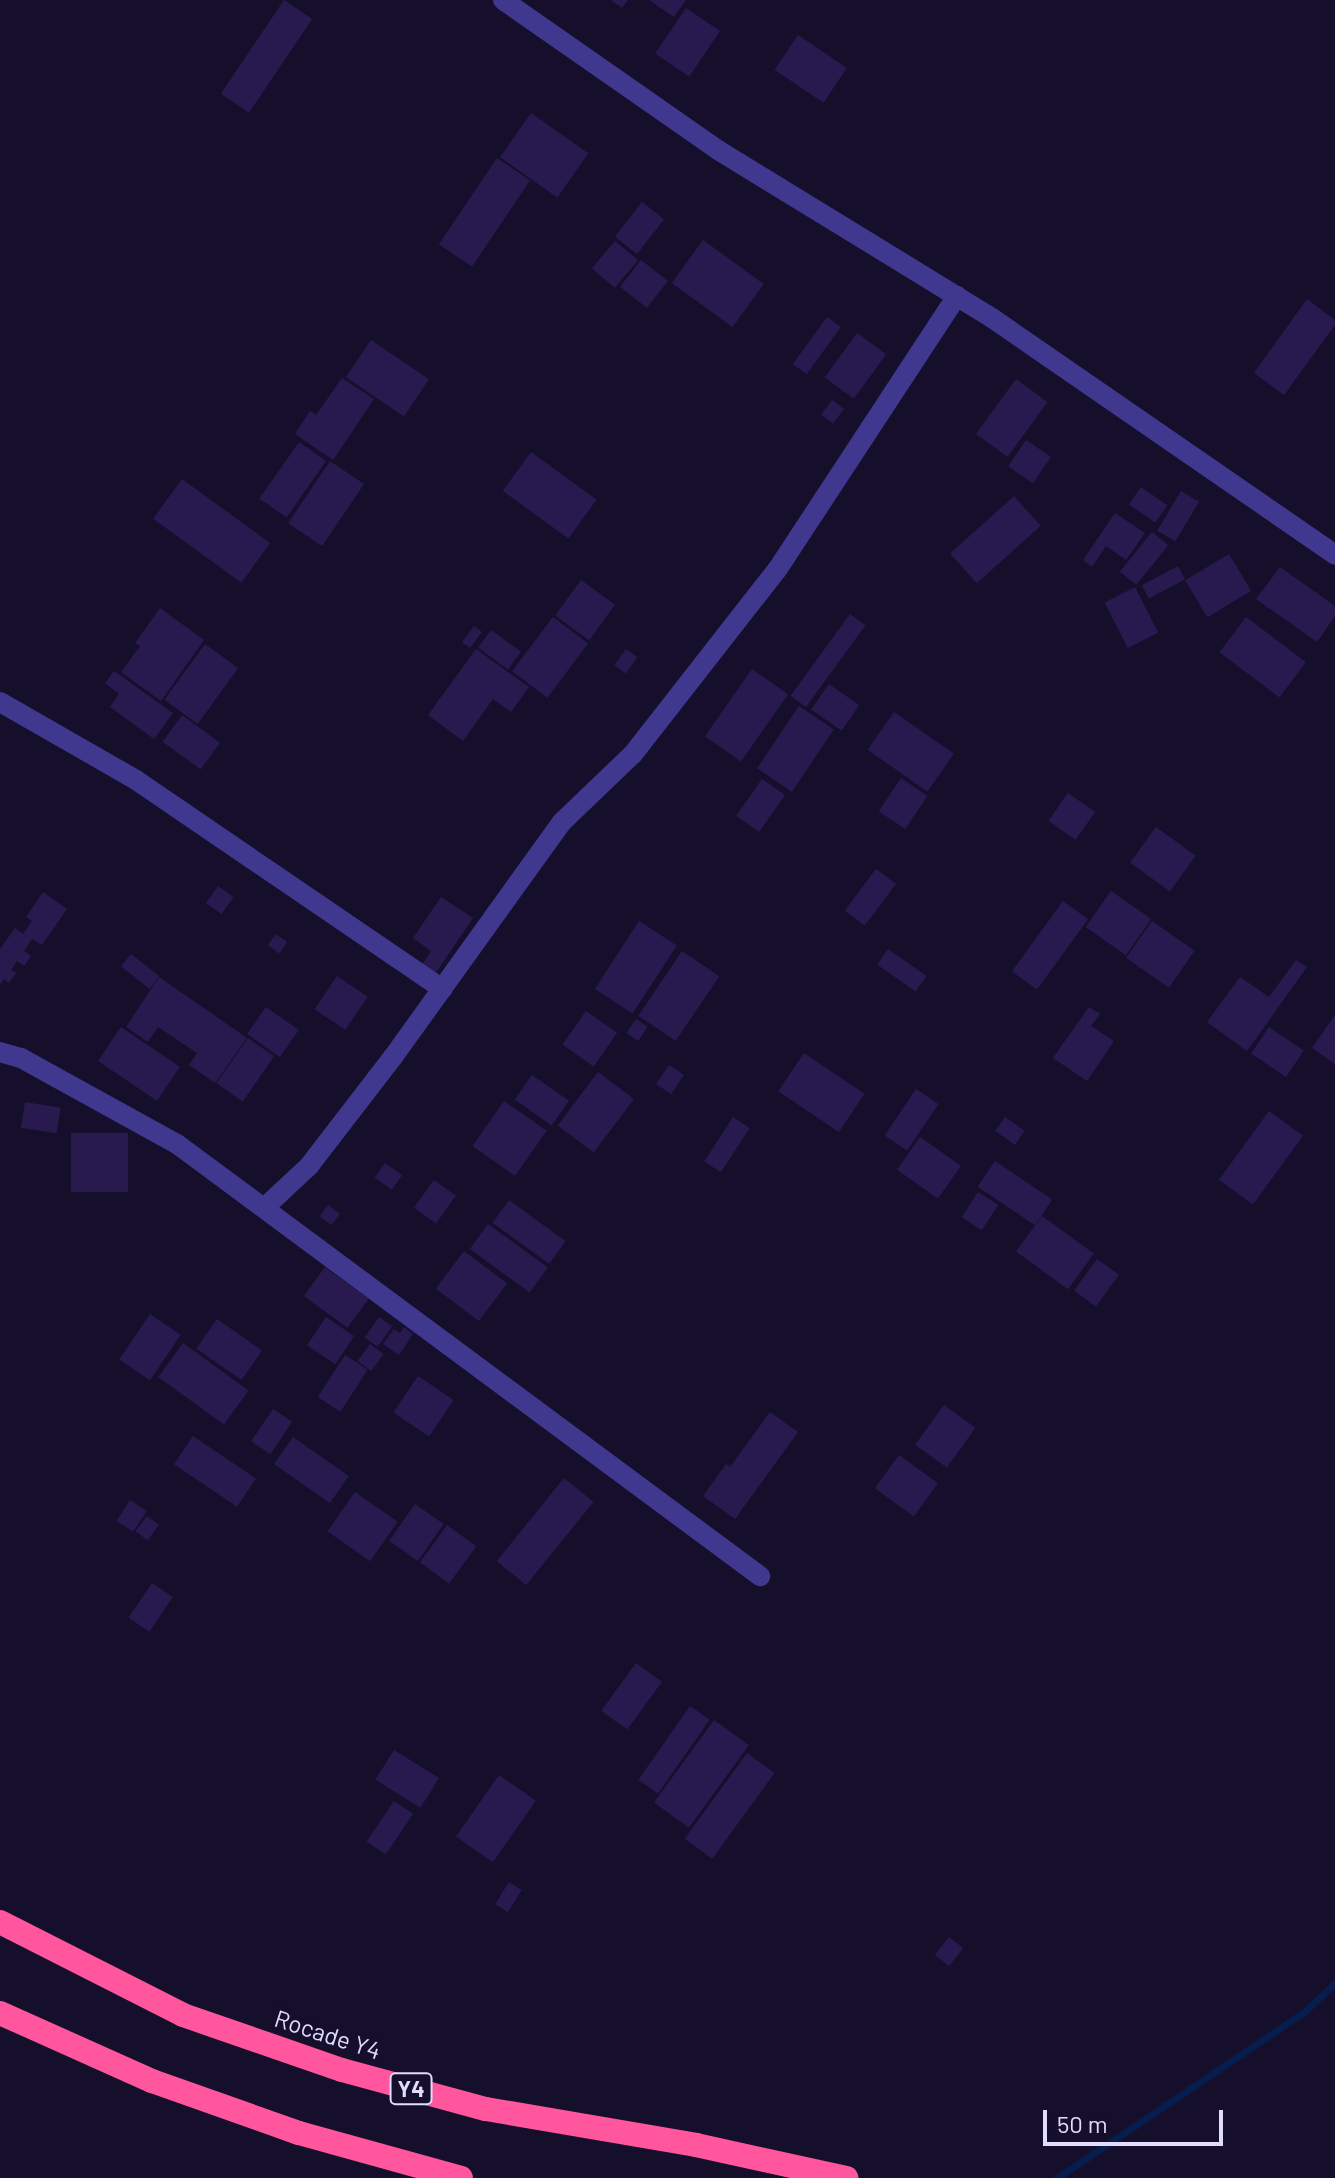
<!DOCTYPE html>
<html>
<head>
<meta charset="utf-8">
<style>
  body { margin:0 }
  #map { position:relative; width:1335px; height:2178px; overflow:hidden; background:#160f2c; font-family:Barlow,sans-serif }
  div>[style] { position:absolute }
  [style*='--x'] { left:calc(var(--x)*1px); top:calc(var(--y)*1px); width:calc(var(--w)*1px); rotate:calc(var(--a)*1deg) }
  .stream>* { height:7px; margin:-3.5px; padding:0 3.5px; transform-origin:3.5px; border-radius:3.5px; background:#071d4e }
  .building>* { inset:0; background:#281a4f; transform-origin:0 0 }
  .street>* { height:20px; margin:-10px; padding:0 10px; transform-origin:10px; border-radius:10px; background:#3f388e }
  .highway>* { height:24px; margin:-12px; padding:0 12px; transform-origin:12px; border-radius:12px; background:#ff569e }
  span { translate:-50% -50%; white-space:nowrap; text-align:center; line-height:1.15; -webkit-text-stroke:6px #160f2c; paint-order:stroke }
  .shield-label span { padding:2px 6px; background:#160f2c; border:2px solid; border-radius:6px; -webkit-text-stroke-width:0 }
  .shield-label { font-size:22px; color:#e1dbff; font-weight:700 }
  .street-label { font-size:24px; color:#e1dbff }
  .scale { position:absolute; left:1043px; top:2110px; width:180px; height:36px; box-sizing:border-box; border:4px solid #e1dbff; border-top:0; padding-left:10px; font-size:24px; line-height:28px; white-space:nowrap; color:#e1dbff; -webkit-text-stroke:6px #160f2c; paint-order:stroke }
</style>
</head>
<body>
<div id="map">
  <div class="stream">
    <i style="--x:1057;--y:2178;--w:296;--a:-33.9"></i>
    <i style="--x:1303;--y:2013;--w:44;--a:-43.2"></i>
  </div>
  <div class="building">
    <i style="left:284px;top:0;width:34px;height:113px;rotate:34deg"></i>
    <i style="clip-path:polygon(611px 0,628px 0,622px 8px)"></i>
    <i style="clip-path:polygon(649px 0,686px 0,674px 17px)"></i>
    <i style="left:686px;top:8px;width:41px;height:55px;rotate:34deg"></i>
    <i style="left:798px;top:35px;width:59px;height:42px;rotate:34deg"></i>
    <i style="left:531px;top:113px;width:70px;height:54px;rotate:35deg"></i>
    <i style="left:497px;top:158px;width:40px;height:104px;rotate:34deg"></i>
    <i style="left:642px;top:202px;width:28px;height:44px;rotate:38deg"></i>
    <i style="left:703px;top:240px;width:75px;height:53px;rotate:36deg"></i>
    <i style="left:615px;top:241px;width:30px;height:36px;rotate:40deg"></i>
    <i style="left:641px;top:260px;width:34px;height:34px;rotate:38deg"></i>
    <i style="clip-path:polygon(1307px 299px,1335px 320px,1335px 325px,1284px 395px,1254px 373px)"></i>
    <i style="left:827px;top:317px;width:17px;height:58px;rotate:36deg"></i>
    <i style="left:857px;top:333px;width:36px;height:55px;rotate:36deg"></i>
    <i style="left:371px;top:340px;width:70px;height:45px;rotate:34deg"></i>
    <i style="clip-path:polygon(342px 378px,374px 399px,333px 460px,295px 434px,310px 411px,316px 415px)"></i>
    <i style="left:1016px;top:379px;width:39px;height:68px;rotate:36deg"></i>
    <i style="left:832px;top:400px;width:15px;height:18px;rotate:37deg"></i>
    <i style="left:1026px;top:440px;width:30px;height:32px;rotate:34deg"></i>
    <i style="left:299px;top:442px;width:33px;height:69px;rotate:35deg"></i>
    <i style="left:531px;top:452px;width:81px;height:48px;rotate:36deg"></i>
    <i style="left:330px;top:461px;width:41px;height:75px;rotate:34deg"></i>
    <i style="left:182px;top:479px;width:109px;height:49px;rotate:36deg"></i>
    <i style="left:1141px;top:487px;width:32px;height:21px;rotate:35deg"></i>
    <i style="left:1181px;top:491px;width:21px;height:46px;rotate:31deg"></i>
    <i style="left:1014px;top:496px;width:40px;height:86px;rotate:48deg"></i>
    <i style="clip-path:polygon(1115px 513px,1145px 533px,1126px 560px,1106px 546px,1092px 567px,1083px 560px)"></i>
    <i style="left:1152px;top:532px;width:21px;height:51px;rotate:39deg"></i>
    <i style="left:1229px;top:554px;width:43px;height:51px;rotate:59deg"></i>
    <i style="left:1178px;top:566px;width:15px;height:41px;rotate:62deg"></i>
    <i style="clip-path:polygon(1280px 567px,1335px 606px,1335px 616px,1317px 642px,1256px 599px)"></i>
    <i style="left:581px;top:580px;width:42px;height:44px;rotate:36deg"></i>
    <i style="left:1135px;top:587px;width:51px;height:34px;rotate:63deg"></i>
    <i style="clip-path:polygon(160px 608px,204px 640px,161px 701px,121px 672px,140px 646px,135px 643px)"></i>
    <i style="left:850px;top:614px;width:19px;height:101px;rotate:36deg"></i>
    <i style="left:553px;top:617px;width:44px;height:68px;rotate:37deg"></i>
    <i style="left:1246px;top:617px;width:75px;height:44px;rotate:37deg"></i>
    <i style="left:474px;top:626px;width:10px;height:20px;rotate:37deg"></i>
    <i style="left:491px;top:630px;width:37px;height:22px;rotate:36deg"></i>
    <i style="left:205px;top:644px;width:41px;height:69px;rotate:36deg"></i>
    <i style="clip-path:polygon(476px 649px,529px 687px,511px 712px,493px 699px,463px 741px,428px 715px)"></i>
    <i style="left:626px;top:649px;width:14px;height:20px;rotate:36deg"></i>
    <i style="left:752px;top:669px;width:44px;height:82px;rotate:35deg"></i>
    <i style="clip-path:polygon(114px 671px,173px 713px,154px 739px,110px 707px,119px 694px,105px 683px)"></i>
    <i style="left:829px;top:684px;width:37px;height:31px;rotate:35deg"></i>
    <i style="left:799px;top:706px;width:42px;height:75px;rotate:34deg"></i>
    <i style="left:894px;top:712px;width:73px;height:46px;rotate:35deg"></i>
    <i style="left:182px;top:715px;width:47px;height:33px;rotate:36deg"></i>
    <i style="left:901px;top:778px;width:32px;height:40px;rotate:34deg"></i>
    <i style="left:762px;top:779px;width:28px;height:45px;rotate:35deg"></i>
    <i style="left:1068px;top:793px;width:33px;height:34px;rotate:35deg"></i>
    <i style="left:1156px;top:827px;width:49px;height:44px;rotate:36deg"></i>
    <i style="left:876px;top:869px;width:25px;height:52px;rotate:37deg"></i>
    <i style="left:218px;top:886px;width:19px;height:21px;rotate:35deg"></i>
    <i style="left:1111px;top:891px;width:49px;height:44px;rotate:35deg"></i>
    <i style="clip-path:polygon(43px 892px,67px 909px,42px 945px,32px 939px,24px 951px,31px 956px,24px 966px,17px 961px,11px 970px,16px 973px,9px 983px,4px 979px,0 985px,0 949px,15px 928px,23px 934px,32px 921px,26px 917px)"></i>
    <i style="clip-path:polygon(441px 897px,473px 918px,431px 980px,418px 971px,431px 951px,413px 938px)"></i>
    <i style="left:1063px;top:901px;width:31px;height:87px;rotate:36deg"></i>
    <i style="left:639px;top:921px;width:45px;height:81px;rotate:33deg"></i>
    <i style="left:1152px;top:921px;width:52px;height:45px;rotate:35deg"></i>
    <i style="left:276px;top:934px;width:14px;height:14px;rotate:36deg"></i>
    <i style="left:888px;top:949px;width:47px;height:19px;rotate:35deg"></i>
    <i style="left:682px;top:951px;width:45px;height:78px;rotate:34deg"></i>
    <i style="left:131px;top:954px;width:36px;height:16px;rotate:38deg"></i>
    <i style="clip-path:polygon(1296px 960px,1307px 967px,1247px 1051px,1207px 1022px,1240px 977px,1269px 997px)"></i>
    <i style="left:337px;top:976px;width:37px;height:40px;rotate:34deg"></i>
    <i style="clip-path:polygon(159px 977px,247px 1038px,215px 1083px,189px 1065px,197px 1053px,158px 1027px,148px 1042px,126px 1027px)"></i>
    <i style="left:266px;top:1007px;width:40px;height:33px;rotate:35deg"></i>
    <i style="clip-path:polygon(1089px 1007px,1100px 1014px,1091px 1026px,1114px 1041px,1087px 1081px,1053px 1058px)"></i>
    <i style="left:586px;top:1011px;width:38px;height:41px;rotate:35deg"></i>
    <i style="clip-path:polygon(1335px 1015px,1335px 1064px,1312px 1048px)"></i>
    <i style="left:636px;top:1019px;width:14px;height:17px;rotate:34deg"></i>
    <i style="left:121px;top:1027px;width:71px;height:41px;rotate:34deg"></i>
    <i style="left:1269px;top:1027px;width:42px;height:32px;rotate:34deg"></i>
    <i style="left:248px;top:1038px;width:32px;height:55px;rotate:35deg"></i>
    <i style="left:804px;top:1053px;width:73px;height:46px;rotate:34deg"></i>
    <i style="left:669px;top:1065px;width:18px;height:23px;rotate:34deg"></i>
    <i style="left:598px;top:1072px;width:45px;height:67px;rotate:37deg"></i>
    <i style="left:532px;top:1075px;width:45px;height:30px;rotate:35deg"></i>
    <i style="left:916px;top:1089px;width:27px;height:56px;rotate:34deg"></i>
    <i style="left:504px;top:1101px;width:52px;height:55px;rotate:35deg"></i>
    <i style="left:25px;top:1102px;width:36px;height:26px;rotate:9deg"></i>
    <i style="left:1269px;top:1111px;width:42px;height:85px;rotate:36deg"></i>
    <i style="left:733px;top:1117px;width:20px;height:53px;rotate:33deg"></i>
    <i style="left:1005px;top:1117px;width:24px;height:17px;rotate:35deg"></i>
    <i style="left:71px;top:1133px;width:57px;height:59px"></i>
    <i style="left:920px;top:1137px;width:50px;height:40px;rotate:35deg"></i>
    <i style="left:995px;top:1161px;width:69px;height:31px;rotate:34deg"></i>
    <i style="left:385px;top:1163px;width:21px;height:18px;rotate:35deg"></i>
    <i style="left:434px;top:1180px;width:27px;height:34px;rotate:36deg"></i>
    <i style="left:978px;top:1192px;width:24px;height:30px;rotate:33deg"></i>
    <i style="left:509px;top:1200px;width:70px;height:28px;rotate:36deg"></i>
    <i style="left:328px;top:1205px;width:15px;height:14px;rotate:37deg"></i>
    <i style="left:1042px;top:1216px;width:64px;height:44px;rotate:36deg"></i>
    <i style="left:488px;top:1224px;width:74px;height:31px;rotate:36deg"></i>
    <i style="left:464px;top:1251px;width:54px;height:47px;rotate:37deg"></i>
    <i style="left:1097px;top:1259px;width:27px;height:39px;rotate:36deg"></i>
    <i style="left:325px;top:1267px;width:54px;height:36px;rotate:36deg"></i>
    <i style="left:150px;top:1314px;width:37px;height:55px;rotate:34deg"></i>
    <i style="left:326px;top:1317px;width:34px;height:34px;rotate:34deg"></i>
    <i style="left:379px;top:1317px;width:16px;height:25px;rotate:35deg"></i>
    <i style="left:217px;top:1319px;width:55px;height:36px;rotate:35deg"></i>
    <i style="clip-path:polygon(404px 1327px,413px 1334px,399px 1355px,383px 1344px,394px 1329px,400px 1333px)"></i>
    <i style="left:183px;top:1343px;width:81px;height:42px;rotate:36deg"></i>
    <i style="left:370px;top:1344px;width:17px;height:21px;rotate:36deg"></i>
    <i style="left:345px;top:1355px;width:27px;height:50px;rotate:33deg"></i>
    <i style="left:418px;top:1376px;width:43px;height:44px;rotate:34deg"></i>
    <i style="left:944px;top:1405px;width:39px;height:49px;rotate:36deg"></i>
    <i style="left:273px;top:1409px;width:23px;height:39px;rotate:34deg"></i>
    <i style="clip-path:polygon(770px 1412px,798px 1432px,735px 1519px,703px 1496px,726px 1464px,730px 1467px)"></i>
    <i style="left:193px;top:1436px;width:76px;height:34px;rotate:34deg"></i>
    <i style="left:293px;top:1437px;width:68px;height:33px;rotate:35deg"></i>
    <i style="left:899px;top:1455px;width:48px;height:41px;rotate:36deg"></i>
    <i style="left:564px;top:1478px;width:38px;height:107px;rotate:39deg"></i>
    <i style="left:355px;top:1492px;width:52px;height:48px;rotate:35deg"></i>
    <i style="left:130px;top:1500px;width:20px;height:25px;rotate:33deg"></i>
    <i style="left:415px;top:1504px;width:35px;height:45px;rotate:35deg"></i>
    <i style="left:147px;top:1516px;width:15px;height:19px;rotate:37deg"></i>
    <i style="left:447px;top:1525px;width:36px;height:46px;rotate:36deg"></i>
    <i style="left:152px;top:1583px;width:25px;height:42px;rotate:34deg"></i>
    <i style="left:636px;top:1663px;width:32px;height:59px;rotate:36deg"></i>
    <i style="left:690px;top:1706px;width:24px;height:90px;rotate:35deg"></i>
    <i style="left:714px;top:1720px;width:43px;height:102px;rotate:36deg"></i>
    <i style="left:394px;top:1750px;width:53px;height:35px;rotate:32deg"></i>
    <i style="left:747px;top:1753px;width:34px;height:106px;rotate:36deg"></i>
    <i style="left:499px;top:1775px;width:45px;height:75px;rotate:35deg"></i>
    <i style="left:394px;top:1801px;width:23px;height:49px;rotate:34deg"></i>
    <i style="left:509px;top:1882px;width:15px;height:26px;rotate:32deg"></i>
    <i style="left:949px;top:1937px;width:18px;height:23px;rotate:38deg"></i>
  </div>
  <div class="street">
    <i style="--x:503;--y:0;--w:262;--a:34.9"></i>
    <i style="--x:718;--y:150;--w:321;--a:31.5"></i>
    <i style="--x:992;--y:318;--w:417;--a:34.6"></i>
    <i style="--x:0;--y:702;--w:157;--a:29.8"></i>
    <i style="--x:136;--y:780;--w:371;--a:34.3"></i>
    <i style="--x:0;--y:1052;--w:22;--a:16"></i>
    <i style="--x:21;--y:1058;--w:178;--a:28.9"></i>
    <i style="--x:177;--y:1144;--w:726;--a:36.54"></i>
    <i style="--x:264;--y:1208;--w:62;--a:-43"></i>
    <i style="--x:309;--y:1166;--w:138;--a:-52.4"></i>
    <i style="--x:393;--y:1057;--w:289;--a:-54.3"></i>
    <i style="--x:562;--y:822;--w:98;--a:-43.8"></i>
    <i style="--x:633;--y:754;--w:234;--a:-52"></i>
    <i style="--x:777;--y:570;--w:328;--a:-56.7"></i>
  </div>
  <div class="highway">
    <i style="--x:0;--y:1922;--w:205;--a:26.9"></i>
    <i style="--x:183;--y:2015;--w:168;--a:19.1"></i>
    <i style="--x:342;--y:2070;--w:149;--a:15.2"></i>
    <i style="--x:486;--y:2109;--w:213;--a:9.7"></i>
    <i style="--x:696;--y:2145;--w:154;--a:12.4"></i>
    <i style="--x:0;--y:2013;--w:167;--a:24.1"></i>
    <i style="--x:152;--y:2081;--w:156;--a:19.5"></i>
    <i style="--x:299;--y:2133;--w:168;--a:15.5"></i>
  </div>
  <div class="shield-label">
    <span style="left:411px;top:2089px">Y4</span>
  </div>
  <div class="street-label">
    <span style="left:328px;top:2034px;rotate:18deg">Rocade Y4</span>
  </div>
  <div class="scale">50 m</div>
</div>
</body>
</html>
